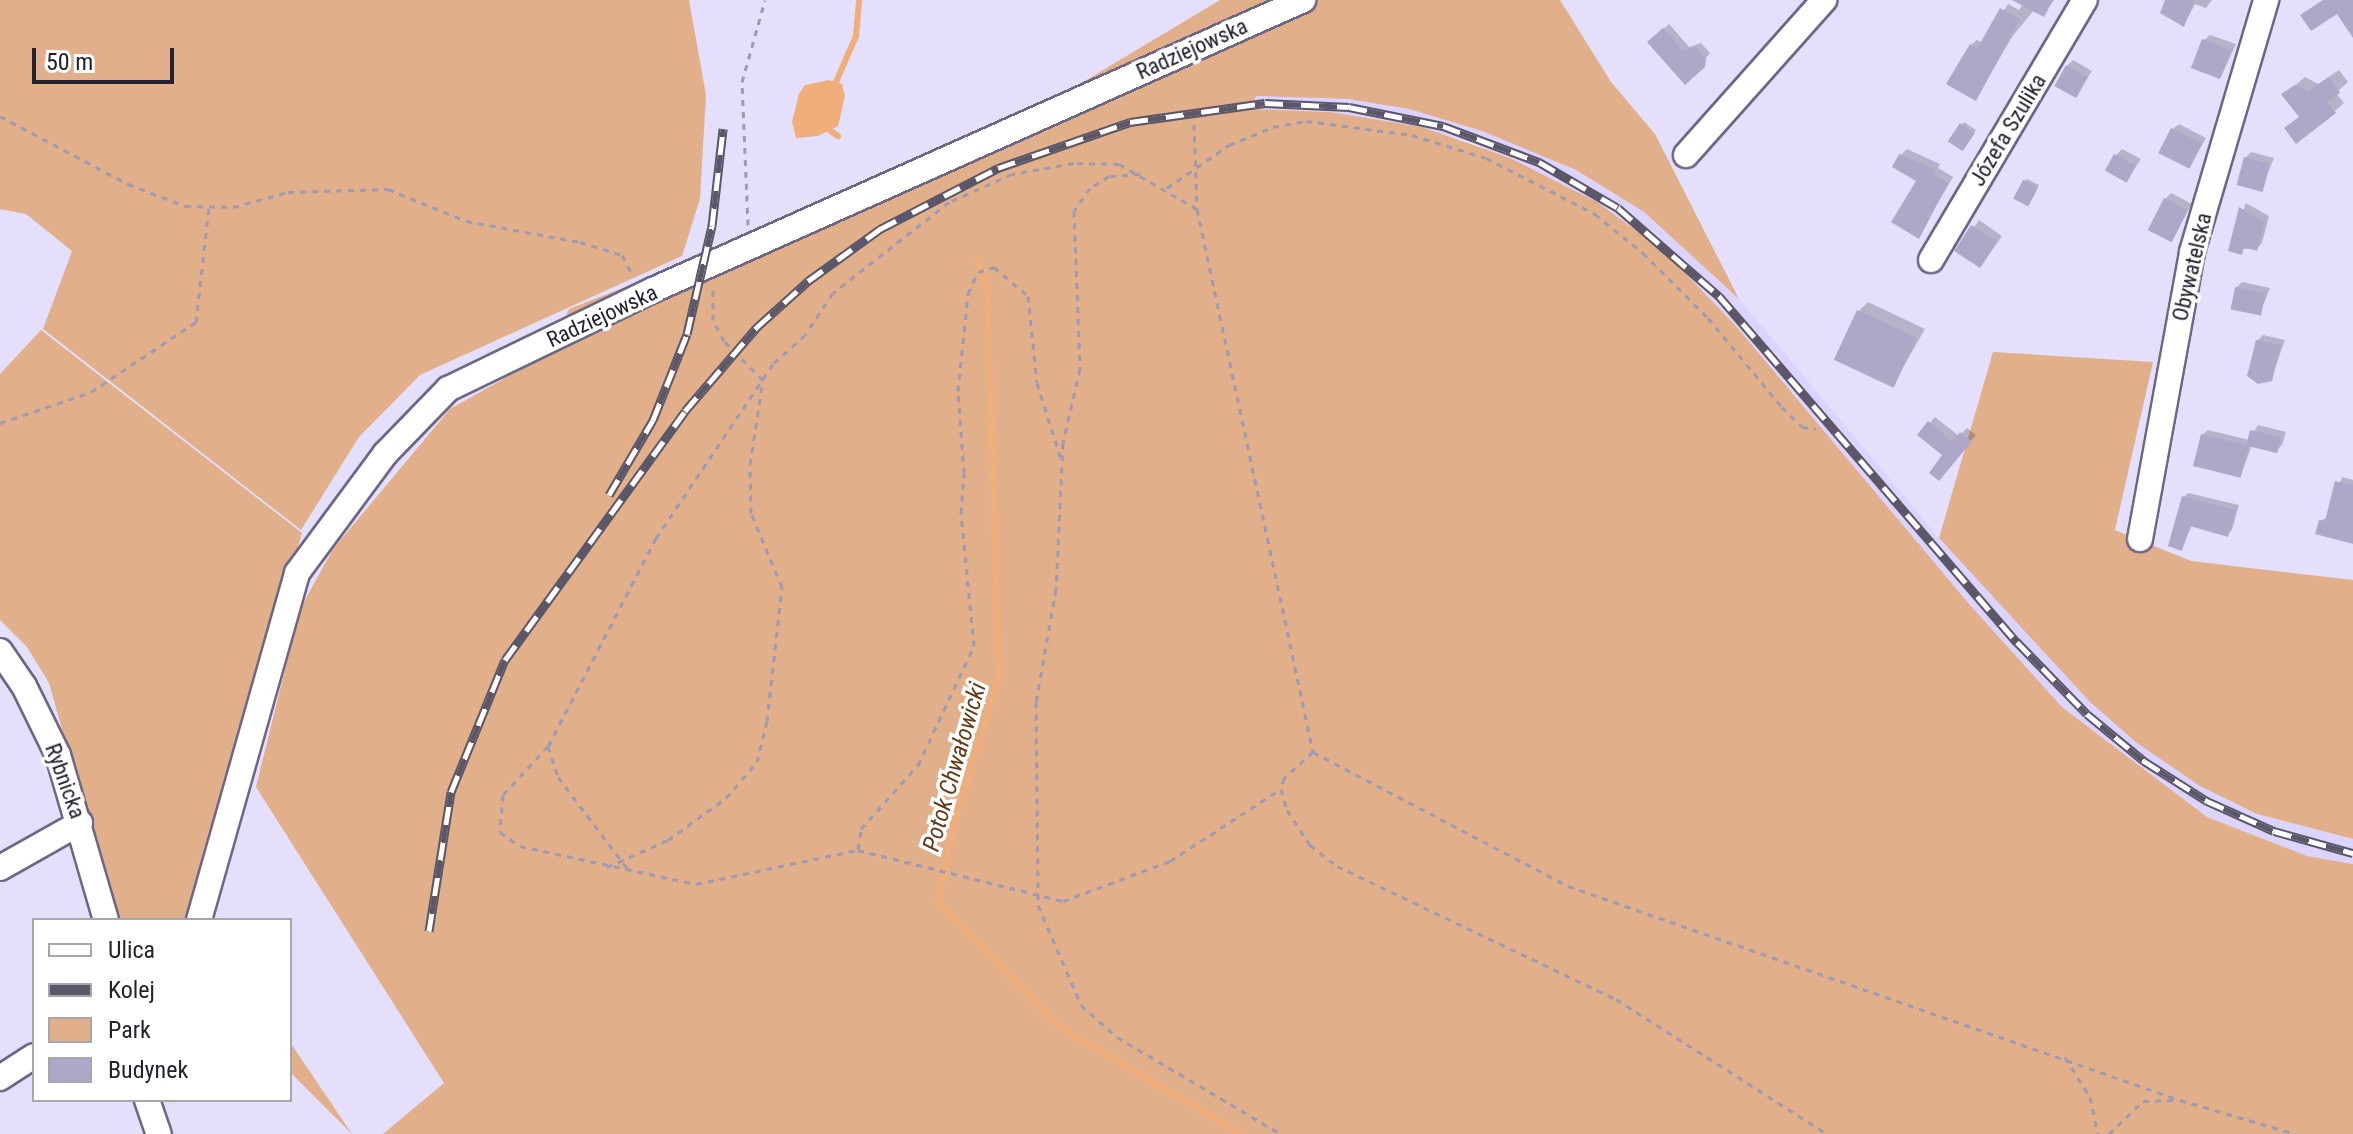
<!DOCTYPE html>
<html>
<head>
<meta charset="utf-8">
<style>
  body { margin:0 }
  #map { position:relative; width:2353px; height:1134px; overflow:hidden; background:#e4dffb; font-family:"Roboto Condensed",sans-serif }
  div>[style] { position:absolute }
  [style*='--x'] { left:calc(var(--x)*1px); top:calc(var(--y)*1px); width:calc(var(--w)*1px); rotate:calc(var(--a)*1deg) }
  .built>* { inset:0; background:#dcd4fe }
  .green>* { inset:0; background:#e1b08b }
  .water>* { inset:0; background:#f0ae7b }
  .shadow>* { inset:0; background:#0003; transform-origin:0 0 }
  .stream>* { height:6px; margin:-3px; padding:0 3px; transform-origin:3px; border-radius:3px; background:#f0ae7b }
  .building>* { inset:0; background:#aea7c8; transform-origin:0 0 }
  .path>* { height:3px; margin-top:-1.5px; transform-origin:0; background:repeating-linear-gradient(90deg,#9f9ab1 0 6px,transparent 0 12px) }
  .roads { filter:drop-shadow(2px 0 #6d6685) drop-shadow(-2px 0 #6d6685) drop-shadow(0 2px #6d6685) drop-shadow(0 -2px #6d6685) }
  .minor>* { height:24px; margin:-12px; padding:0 12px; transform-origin:12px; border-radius:12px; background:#fff }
  .rail>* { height:9px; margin-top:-4.5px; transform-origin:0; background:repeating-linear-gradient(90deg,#fff 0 18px,#5b5768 0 36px); box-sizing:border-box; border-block:2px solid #5b5768 }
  span { translate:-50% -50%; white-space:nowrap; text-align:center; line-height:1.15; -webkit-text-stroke:7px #fff; paint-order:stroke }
  .street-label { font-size:22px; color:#24212e }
  .water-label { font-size:24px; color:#633812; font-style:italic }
  .legend { position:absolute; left:32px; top:918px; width:260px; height:184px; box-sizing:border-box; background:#fff; border:2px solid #a7a6ab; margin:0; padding:10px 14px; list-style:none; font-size:24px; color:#24212e }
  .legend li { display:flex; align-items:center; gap:16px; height:40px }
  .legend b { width:40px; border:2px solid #a7a6ab }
  .scale { position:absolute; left:32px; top:48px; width:142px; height:36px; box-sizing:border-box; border:4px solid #24212e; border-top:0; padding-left:10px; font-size:24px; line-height:28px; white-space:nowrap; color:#24212e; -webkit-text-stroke:6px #fff; paint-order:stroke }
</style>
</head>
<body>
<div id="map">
  <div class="built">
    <i style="clip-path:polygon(1255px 96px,1348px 99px,1409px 109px,1482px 131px,1576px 170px,1644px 212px,1739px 299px,1939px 538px,2090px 702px,2200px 786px,2257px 814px,2353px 839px,2353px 864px,2307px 856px,2207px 817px,2062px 707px,1970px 605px,1735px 325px,1664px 251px,1471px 141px,1330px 112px,1251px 109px,424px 884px)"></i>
  </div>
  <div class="green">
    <i style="clip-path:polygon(0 0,689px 0,706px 95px,700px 199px,682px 256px,420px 375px,359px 437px,301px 530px,43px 329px,72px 251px,26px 214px,0 209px)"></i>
    <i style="clip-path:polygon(1220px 0,1560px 0,1611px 82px,1655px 134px,1739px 299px,1644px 212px,1576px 170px,1482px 131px,1409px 109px,1348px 99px,1256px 96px,1251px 109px,1330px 112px,1422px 127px,1510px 158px,1597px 202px,1664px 251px,1735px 325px,1970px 605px,2062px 707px,2207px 817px,2307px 856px,2353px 864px,2353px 1134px,383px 1134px,444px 1083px,256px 787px,300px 609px,333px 549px,450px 409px,551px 352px,569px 309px,714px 252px,1053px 100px)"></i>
    <i style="clip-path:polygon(41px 330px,302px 533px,188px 920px,116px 920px,49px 683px,27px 647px,0 620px,0 374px)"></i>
    <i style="clip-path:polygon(1993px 352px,2153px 362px,2115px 530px,2191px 561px,2353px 580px,2353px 839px,2257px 814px,2200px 786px,2137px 743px,2090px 702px,1939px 538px)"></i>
    <i style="clip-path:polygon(290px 1042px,352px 1134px,290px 1072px)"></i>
  </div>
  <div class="water">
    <i style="clip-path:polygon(829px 80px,842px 84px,845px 96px,838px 126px,818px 136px,796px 138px,792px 122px,799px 94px,805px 85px)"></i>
  </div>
  <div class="shadow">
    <i style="clip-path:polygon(2025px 0,2054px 0,2043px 15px,2034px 10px,2012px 37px,1976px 99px,1971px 45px,1977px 40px,1983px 43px,2008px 4px,2019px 10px)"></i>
    <i style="clip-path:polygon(2173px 0,2212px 0,2206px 8px,2195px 4px,2184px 25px,2167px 14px)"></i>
    <i style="clip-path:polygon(1669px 24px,1689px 47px,1701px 43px,1710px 53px,1685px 82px,1649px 42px)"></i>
    <i style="clip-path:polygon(2210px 35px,2236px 44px,2221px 77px,2204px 40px)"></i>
    <i style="clip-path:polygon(2073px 60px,2092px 71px,2076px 96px,2067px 66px)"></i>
    <i style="clip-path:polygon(2339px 70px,2348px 82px,2336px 93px,2344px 103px,2334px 112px,2301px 116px,2284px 95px,2305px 77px,2318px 84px)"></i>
    <i style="clip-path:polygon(1964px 122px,1976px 130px,1965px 146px,1962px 125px)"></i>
    <i style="clip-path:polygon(2179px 124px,2206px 138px,2189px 167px,2173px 129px)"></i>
    <i style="clip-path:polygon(1907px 149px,1940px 164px,1938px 168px,1953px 177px,1918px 237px,1919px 180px,1901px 155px)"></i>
    <i style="clip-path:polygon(2122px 149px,2141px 159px,2127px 180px,2116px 155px)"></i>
    <i style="clip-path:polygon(2251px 152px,2274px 158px,2261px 190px,2245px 158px)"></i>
    <i style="clip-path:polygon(2027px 179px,2039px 185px,2030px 202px,2024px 181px)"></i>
    <i style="clip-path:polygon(2171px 193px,2192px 204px,2170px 240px,2165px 199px)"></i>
    <i style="clip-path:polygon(2246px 203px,2269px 216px,2262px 243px,2257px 249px,2230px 249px)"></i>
    <i style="left:1979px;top:220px;width:28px;height:37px;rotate:35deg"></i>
    <i style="clip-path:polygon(2242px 282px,2270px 288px,2260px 313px,2236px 288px)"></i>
    <i style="clip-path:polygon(1868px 302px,1925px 329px,1893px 385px,1859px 311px)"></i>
    <i style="clip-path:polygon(2263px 335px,2285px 340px,2271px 379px,2257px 341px)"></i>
    <i style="clip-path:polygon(1935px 417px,1959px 436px,1967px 428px,1976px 435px,1945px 472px,1945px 455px,1930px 423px)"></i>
    <i style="clip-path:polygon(2258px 425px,2286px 432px,2282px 445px,2276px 451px,2252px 445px,2240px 477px,2202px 435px,2208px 430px,2249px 440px)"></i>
    <i style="clip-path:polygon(2342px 477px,2353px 480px,2353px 512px,2340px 533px,2320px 521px,2328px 517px)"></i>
    <i style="clip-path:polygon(2188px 493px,2239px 505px,2232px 530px,2227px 535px,2192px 525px,2182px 548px,2184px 497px)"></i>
  </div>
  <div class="stream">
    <i style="--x:833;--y:89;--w:58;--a:-66.5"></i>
    <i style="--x:856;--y:36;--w:36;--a:-85"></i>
    <i style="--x:825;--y:127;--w:16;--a:35"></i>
    <i style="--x:977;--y:259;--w:27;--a:68"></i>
    <i style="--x:987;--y:284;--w:394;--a:88.3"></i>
    <i style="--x:999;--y:678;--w:153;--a:107.1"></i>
    <i style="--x:954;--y:824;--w:80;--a:101.6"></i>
    <i style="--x:938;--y:902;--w:175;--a:45.7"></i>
    <i style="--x:1060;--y:1027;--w:210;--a:30.6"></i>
  </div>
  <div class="building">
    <i style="clip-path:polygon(2012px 0,2053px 0,2044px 17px)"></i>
    <i style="clip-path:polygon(2165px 0,2194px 0,2184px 27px,2160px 13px)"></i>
    <i style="clip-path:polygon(2323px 0,2353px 0,2353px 38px,2337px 14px,2311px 31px,2300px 15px)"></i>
    <i style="clip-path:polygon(2000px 8px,2020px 19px,1976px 101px,1946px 84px,1970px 44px,1977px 49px)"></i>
    <i style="clip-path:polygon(1663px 28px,1683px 51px,1696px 47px,1706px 59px,1705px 67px,1685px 85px,1647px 42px)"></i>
    <i style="left:2202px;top:39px;width:31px;height:31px;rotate:21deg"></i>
    <i style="left:2066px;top:65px;width:25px;height:24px;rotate:29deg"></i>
    <i style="clip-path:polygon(2329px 77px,2340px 93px,2327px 102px,2336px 113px,2296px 144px,2284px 128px,2299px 117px,2281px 94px,2295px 85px,2308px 92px)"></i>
    <i style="left:1960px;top:123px;width:18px;height:22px;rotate:34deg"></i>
    <i style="left:2171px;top:128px;width:35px;height:28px;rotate:27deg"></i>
    <i style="clip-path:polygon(1899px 154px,1936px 170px,1934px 175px,1948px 183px,1919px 239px,1891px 222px,1916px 181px,1892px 167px)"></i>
    <i style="left:2114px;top:154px;width:25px;height:19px;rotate:29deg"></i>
    <i style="left:2244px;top:157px;width:27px;height:29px;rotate:15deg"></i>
    <i style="left:2023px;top:180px;width:17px;height:21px;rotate:28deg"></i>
    <i style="left:2164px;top:198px;width:27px;height:36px;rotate:27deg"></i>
    <i style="clip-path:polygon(2239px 207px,2265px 222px,2257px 251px,2244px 247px,2242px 255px,2228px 251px)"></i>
    <i style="left:1971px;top:225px;width:31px;height:31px;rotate:33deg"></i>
    <i style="left:2235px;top:287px;width:31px;height:23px;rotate:11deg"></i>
    <i style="left:1857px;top:310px;width:66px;height:55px;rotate:25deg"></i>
    <i style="clip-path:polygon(2256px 340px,2281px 345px,2272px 381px,2258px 384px,2247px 376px)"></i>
    <i style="clip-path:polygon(1928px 421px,1953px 442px,1960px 432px,1972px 441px,1939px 481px,1929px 473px,1942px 455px,1917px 435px)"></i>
    <i style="left:2250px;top:430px;width:32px;height:16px;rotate:14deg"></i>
    <i style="left:2201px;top:434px;width:49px;height:33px;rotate:14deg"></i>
    <i style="clip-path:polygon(2335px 481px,2353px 485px,2353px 544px,2315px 534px,2319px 520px,2325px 521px)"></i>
    <i style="clip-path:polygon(2182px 496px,2236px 510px,2228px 537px,2190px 526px,2182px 551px,2168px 546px)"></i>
  </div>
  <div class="path">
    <i style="--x:0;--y:116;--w:145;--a:28"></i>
    <i style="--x:128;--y:184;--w:61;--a:21.1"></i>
    <i style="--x:185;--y:206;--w:48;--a:1.2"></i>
    <i style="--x:233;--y:207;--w:57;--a:-15.3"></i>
    <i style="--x:288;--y:192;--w:100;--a:-1.7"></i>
    <i style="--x:388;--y:189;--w:84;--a:22.3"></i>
    <i style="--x:466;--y:221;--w:116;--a:10.4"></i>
    <i style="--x:580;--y:242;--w:44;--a:17.2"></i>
    <i style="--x:622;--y:255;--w:24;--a:62"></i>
    <i style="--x:1194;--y:124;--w:85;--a:88"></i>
    <i style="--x:1197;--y:209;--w:555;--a:77.94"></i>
    <i style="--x:1313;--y:752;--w:288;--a:27.7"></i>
    <i style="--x:1568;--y:886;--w:648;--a:19.27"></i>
    <i style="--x:2180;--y:1100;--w:121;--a:16.3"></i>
    <i style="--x:1140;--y:174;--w:31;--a:176"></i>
    <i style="--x:1109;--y:176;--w:22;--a:148"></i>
    <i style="--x:1090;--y:188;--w:28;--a:125"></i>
    <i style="--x:1074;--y:211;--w:158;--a:87.8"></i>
    <i style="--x:1080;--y:369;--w:76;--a:102.9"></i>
    <i style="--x:1063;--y:443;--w:146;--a:92.7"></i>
    <i style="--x:1056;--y:589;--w:115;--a:100"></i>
    <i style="--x:1036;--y:702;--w:203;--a:89.4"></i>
    <i style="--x:1038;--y:905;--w:109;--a:66.7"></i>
    <i style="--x:1081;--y:1005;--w:48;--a:41.6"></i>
    <i style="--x:1117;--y:1037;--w:191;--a:30.6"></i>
    <i style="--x:1167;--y:188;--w:75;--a:-34.7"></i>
    <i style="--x:1229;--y:145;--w:48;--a:-22.2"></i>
    <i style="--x:1273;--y:127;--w:34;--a:-10"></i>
    <i style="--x:1306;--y:121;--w:107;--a:7.5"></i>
    <i style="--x:1412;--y:135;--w:77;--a:17.3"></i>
    <i style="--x:1486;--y:158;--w:123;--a:27.2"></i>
    <i style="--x:1595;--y:214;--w:62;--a:39.1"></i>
    <i style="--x:1643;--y:253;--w:92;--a:45"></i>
    <i style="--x:1708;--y:318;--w:116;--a:50.3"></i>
    <i style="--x:1782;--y:407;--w:28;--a:45"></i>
    <i style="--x:1802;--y:427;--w:14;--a:8"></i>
    <i style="--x:1197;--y:209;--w:90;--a:-150"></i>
    <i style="--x:1119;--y:164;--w:45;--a:-178.7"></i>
    <i style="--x:1074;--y:163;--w:63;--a:169.9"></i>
    <i style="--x:1012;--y:174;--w:69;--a:156"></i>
    <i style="--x:949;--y:202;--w:147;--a:141.9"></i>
    <i style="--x:833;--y:293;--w:50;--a:123.7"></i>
    <i style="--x:805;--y:335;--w:43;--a:137.8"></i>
    <i style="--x:773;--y:364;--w:210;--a:123.9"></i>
    <i style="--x:656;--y:538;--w:234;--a:117.4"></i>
    <i style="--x:548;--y:746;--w:67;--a:132.6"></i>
    <i style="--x:503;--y:795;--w:37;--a:95"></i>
    <i style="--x:500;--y:832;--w:24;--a:35"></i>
    <i style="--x:520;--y:846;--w:180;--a:12.2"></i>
    <i style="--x:696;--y:884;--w:166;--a:-11.9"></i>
    <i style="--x:858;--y:850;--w:211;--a:14"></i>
    <i style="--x:1063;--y:901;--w:114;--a:-20.5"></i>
    <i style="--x:1170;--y:861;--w:132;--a:-33"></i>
    <i style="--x:748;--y:225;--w:143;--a:-92.4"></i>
    <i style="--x:742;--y:82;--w:85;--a:-74.3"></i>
    <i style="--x:0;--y:423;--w:96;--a:-18.8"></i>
    <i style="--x:91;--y:392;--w:126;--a:-33.7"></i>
    <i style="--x:196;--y:322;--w:117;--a:-83.6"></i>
    <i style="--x:548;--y:746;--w:33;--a:72"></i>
    <i style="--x:558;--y:777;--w:119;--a:52.8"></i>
    <i style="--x:1313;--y:752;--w:39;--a:138"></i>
    <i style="--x:1284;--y:778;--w:11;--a:105"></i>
    <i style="--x:1281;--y:789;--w:22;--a:74"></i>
    <i style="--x:1287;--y:810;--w:42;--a:56.7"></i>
    <i style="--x:1310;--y:845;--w:34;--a:38"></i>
    <i style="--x:1337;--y:866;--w:309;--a:25.5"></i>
    <i style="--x:1616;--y:999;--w:250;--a:32.6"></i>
    <i style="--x:858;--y:849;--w:20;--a:-81"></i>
    <i style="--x:861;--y:829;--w:86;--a:-48.3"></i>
    <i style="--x:918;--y:765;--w:132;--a:-64.8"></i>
    <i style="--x:974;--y:646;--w:134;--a:-95.6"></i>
    <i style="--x:961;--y:513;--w:40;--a:-85.7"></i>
    <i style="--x:964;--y:473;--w:82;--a:-94.2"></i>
    <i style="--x:958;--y:391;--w:98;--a:-84.1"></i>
    <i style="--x:968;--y:294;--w:24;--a:-66"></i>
    <i style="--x:978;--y:272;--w:17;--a:-17"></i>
    <i style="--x:994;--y:267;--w:45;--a:40.5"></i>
    <i style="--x:1028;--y:296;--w:87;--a:84.1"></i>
    <i style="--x:1037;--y:383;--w:80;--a:72.5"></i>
    <i style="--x:607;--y:867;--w:67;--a:-23.9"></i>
    <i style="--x:668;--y:840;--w:72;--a:-35.9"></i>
    <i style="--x:726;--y:798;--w:48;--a:-49.3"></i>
    <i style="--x:757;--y:762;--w:42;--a:-76.3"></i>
    <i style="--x:767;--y:721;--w:135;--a:-83.6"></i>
    <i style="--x:782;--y:587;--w:80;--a:-112.7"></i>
    <i style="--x:751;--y:513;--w:49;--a:-91.2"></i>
    <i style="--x:750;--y:464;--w:85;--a:-81.2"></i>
    <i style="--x:763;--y:380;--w:55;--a:-135"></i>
    <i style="--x:724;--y:341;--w:24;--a:-118"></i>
    <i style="--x:713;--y:320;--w:35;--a:-90"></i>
    <i style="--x:2065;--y:1057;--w:47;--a:58"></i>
    <i style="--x:2090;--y:1097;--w:38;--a:78"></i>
    <i style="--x:2109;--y:1134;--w:47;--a:-44.1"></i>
    <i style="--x:2143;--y:1101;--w:32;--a:-2"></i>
  </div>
  <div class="roads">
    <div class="minor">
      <i style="--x:1686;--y:155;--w:208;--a:-48.3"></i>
      <i style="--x:1931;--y:260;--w:302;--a:-59.4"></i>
      <i style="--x:2140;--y:539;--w:292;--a:-79.7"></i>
      <i style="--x:2192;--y:252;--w:263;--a:-73.6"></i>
      <i style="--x:0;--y:651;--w:42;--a:55.6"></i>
      <i style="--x:24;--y:686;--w:77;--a:63.8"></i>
      <i style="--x:58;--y:755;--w:172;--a:73.8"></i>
      <i style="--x:0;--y:868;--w:92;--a:-29.4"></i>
      <i style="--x:199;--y:920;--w:361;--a:-74.2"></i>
      <i style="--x:297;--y:573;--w:148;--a:-53.5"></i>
      <i style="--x:385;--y:454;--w:91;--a:-45.9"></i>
      <i style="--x:448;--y:389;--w:228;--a:-25.8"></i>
      <i style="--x:653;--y:290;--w:712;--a:-24.04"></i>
      <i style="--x:0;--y:1078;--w:40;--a:-32.9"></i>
      <i style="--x:147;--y:1100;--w:36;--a:71"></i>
    </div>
  </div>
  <div class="rail">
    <i style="--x:609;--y:495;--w:87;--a:-59.6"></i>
    <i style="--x:653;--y:420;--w:92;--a:-68.4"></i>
    <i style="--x:687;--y:334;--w:111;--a:-77"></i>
    <i style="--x:712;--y:226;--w:98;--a:-83.5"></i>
    <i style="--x:429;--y:931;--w:141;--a:-81"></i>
    <i style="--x:451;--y:792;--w:143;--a:-67.8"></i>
    <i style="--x:505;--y:660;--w:307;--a:-54.1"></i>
    <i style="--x:685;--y:411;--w:111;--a:-49.4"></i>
    <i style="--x:757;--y:327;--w:69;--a:-42"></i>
    <i style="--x:808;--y:281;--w:89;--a:-35.8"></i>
    <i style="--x:880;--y:229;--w:133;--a:-27.3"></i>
    <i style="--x:998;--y:168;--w:140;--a:-19.2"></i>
    <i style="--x:1130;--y:122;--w:136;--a:-8"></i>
    <i style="--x:1265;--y:103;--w:84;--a:2.7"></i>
    <i style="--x:1349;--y:107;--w:96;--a:11.4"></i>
    <i style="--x:1443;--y:126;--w:103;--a:20.6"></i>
    <i style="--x:1539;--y:162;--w:91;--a:30.2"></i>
    <i style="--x:1618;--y:208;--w:134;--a:41.1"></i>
    <i style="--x:1719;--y:296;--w:457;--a:49.3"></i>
    <i style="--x:2017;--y:642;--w:100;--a:45.8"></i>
    <i style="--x:2087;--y:714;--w:74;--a:39.5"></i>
    <i style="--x:2144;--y:761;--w:75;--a:32.4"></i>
    <i style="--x:2207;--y:801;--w:73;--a:24.1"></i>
    <i style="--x:2274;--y:831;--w:82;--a:15.6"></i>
  </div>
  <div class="street-label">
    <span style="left:1192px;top:49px;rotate:-24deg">Radziejowska</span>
    <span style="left:2008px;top:130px;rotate:-59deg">Józefa Szulika</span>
    <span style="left:2192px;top:267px;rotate:-77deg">Obywatelska</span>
    <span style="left:602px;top:316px;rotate:-25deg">Radziejowska</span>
    <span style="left:65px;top:781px;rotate:70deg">Rybnicka</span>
  </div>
  <div class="water-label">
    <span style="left:955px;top:767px;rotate:-74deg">Potok Chwałowicki</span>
  </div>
  <ul class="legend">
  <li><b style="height:10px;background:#fff"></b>Ulica</li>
  <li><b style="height:10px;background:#5b5768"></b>Kolej</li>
  <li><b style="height:22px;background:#e1b08b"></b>Park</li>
  <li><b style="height:22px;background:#aea7c8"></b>Budynek</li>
  </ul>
  <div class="scale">50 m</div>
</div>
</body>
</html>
